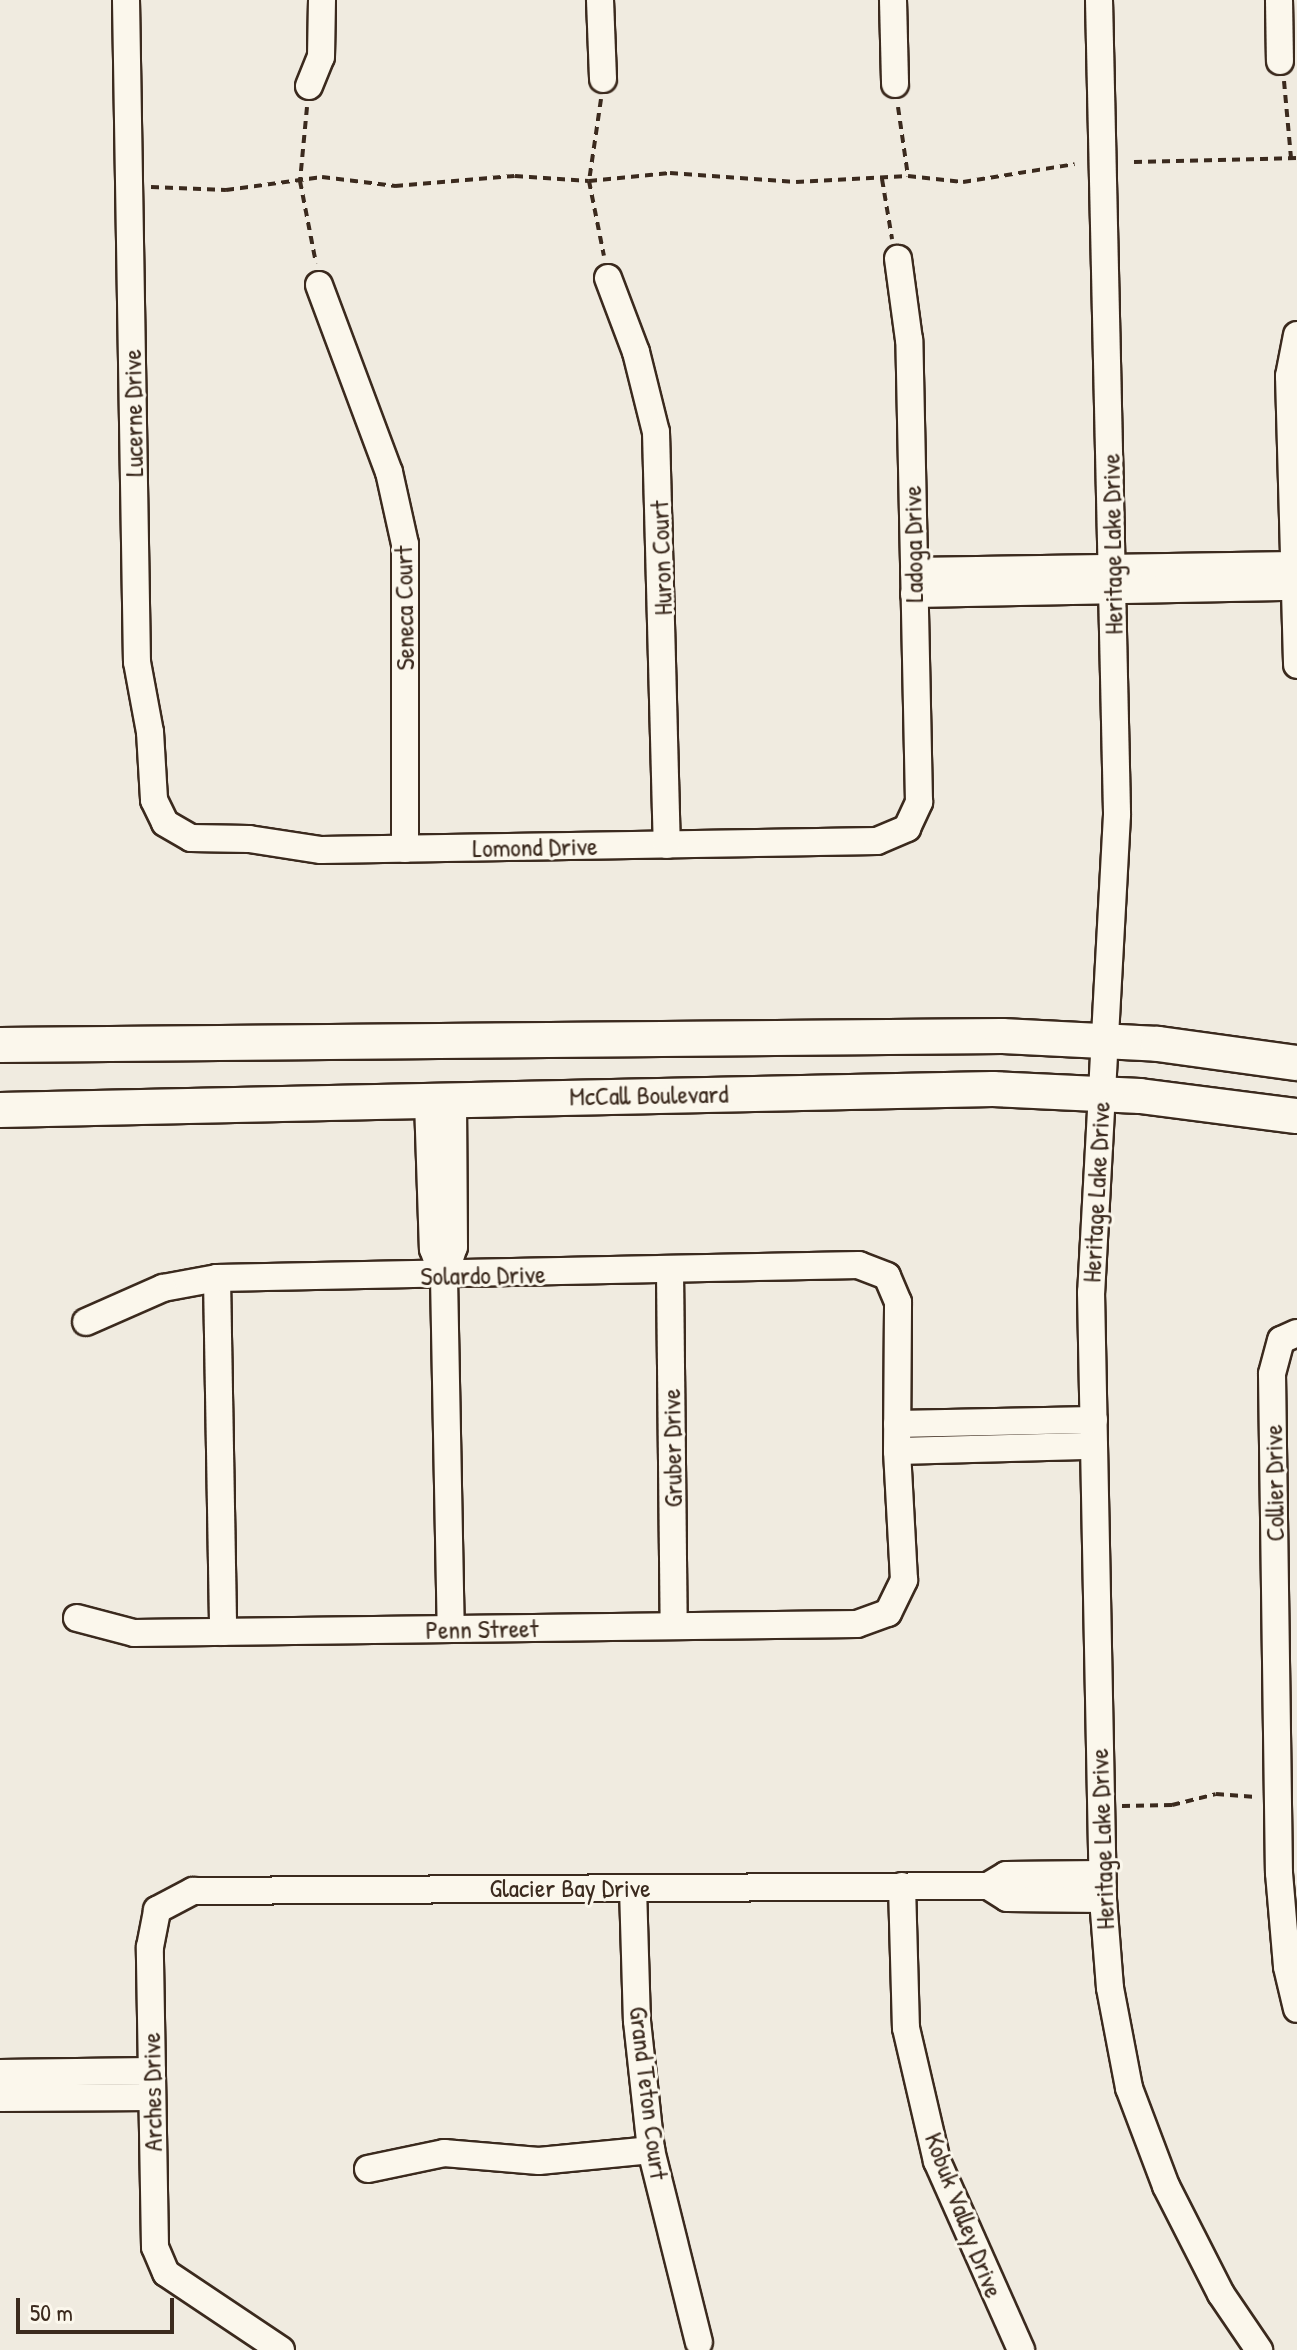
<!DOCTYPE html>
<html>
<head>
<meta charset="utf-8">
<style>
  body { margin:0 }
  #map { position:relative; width:1297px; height:2350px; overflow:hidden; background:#f0ebe0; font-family:"Patrick Hand",sans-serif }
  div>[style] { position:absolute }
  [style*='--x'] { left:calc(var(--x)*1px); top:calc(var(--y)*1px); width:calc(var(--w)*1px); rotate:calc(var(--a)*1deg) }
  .path>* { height:4px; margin-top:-2px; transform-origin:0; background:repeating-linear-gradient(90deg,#3b2a1e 0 8px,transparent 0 14px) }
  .roads { filter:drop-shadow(2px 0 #3b2a1e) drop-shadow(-2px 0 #3b2a1e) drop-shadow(0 2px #3b2a1e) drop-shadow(0 -2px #3b2a1e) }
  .minor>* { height:26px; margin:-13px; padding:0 13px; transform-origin:13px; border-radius:13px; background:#fbf7ec }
  .major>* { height:34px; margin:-17px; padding:0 17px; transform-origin:17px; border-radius:17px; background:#fbf7ec }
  span { translate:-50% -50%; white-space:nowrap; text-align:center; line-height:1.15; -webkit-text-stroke:6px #fbf7ec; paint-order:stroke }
  .street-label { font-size:26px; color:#3b2a1e }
  .scale { position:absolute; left:16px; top:2298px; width:158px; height:36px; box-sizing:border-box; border:4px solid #3b2a1e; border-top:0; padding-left:10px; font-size:24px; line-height:28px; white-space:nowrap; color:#3b2a1e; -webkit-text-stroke:6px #fbf7ec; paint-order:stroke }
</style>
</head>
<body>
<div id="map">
  <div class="path">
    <i style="--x:1284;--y:81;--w:77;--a:84.8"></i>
    <i style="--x:601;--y:99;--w:83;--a:98.3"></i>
    <i style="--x:589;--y:181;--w:76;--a:78.7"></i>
    <i style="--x:307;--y:107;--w:74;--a:95.4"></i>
    <i style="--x:300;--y:181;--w:84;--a:79"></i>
    <i style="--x:898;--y:107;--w:70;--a:81.8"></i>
    <i style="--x:1134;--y:162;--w:163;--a:-1.4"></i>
    <i style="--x:882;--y:179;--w:61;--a:80.5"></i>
    <i style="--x:151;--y:187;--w:75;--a:2.3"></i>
    <i style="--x:226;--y:190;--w:97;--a:-7.7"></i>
    <i style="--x:322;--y:177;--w:74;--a:7"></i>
    <i style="--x:395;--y:186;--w:120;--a:-4.8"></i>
    <i style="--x:515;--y:176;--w:74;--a:3.9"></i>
    <i style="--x:589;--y:181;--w:81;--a:-5.6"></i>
    <i style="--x:670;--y:173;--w:126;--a:4.1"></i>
    <i style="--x:796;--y:182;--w:112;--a:-3.1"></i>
    <i style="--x:908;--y:176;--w:55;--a:6.2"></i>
    <i style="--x:963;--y:182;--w:113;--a:-9.1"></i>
    <i style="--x:1122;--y:1806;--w:50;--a:-1.1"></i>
    <i style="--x:1172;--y:1805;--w:45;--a:-14"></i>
    <i style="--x:1216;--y:1794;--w:40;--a:4.3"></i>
  </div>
  <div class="roads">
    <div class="minor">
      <i style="--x:126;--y:0;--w:662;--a:89.05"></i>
      <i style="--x:137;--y:662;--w:71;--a:79.5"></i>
      <i style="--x:150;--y:732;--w:68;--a:86.6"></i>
      <i style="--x:154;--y:800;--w:25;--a:64"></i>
      <i style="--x:165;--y:823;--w:30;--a:30"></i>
      <i style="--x:191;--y:838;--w:58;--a:1"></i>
      <i style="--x:249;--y:839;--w:73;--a:8.7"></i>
      <i style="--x:321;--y:850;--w:556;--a:-0.93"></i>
      <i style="--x:877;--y:841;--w:33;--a:-23"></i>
      <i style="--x:907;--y:828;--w:29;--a:-65"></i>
      <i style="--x:919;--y:802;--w:462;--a:-91.2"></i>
      <i style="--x:909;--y:340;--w:82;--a:-97.7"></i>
      <i style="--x:600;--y:0;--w:79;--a:87.8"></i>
      <i style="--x:893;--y:0;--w:84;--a:88.6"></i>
      <i style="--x:1099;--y:0;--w:815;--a:88.73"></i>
      <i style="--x:1117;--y:815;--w:478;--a:93.1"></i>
      <i style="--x:1091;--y:1292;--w:607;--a:88.87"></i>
      <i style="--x:1103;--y:1899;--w:89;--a:85.5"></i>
      <i style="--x:1110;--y:1988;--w:102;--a:79.2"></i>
      <i style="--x:1129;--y:2088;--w:105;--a:69.3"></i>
      <i style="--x:1166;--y:2186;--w:121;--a:63"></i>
      <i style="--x:1221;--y:2294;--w:68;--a:55.8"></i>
      <i style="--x:1279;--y:0;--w:61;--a:89.1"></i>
      <i style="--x:309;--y:86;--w:31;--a:-68"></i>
      <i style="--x:321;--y:57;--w:57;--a:-89"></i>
      <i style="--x:608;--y:278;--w:79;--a:69.3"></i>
      <i style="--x:636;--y:352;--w:82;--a:76"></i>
      <i style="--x:656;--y:432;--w:413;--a:88.5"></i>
      <i style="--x:319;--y:285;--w:200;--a:69.5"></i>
      <i style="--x:389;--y:472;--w:74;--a:77.5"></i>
      <i style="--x:405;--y:544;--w:305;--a:90"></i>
      <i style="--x:1297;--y:335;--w:42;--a:101"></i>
      <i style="--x:1289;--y:376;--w:289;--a:88.4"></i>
      <i style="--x:914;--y:571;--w:381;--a:-0.9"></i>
      <i style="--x:914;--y:594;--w:381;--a:-1.1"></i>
      <i style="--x:428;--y:1101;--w:148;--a:88.1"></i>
      <i style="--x:433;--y:1249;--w:30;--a:69"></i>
      <i style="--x:444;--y:1277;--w:352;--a:88.9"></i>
      <i style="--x:670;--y:1271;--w:355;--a:89.4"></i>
      <i style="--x:444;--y:1277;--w:32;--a:-72"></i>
      <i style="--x:454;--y:1247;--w:147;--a:-90.4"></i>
      <i style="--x:217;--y:1278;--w:354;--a:89"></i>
      <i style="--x:1297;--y:1333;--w:17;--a:156"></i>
      <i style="--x:1281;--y:1340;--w:35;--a:105"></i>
      <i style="--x:1272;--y:1374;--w:499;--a:89.2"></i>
      <i style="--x:1279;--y:1873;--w:94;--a:85.1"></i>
      <i style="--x:1287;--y:1967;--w:43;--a:76.6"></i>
      <i style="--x:897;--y:1424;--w:197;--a:-1.2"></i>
      <i style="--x:897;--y:1451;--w:197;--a:-1.5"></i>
      <i style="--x:77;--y:1618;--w:59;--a:14.7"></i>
      <i style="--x:134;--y:1633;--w:723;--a:-0.71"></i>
      <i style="--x:857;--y:1624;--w:33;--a:-20"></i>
      <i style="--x:888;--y:1613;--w:37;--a:-64"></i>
      <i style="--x:904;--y:1580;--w:129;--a:-93.1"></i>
      <i style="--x:897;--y:1451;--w:149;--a:-89.6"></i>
      <i style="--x:898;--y:1302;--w:28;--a:-113"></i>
      <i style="--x:887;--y:1276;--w:30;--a:-159"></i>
      <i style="--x:859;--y:1265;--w:642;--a:178.84"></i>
      <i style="--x:217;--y:1278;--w:55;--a:169.5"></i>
      <i style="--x:163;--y:1288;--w:84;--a:156.2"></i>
      <i style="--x:902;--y:1886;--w:142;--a:88.4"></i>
      <i style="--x:906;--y:2028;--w:137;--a:76.9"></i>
      <i style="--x:937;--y:2161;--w:207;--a:66"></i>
      <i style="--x:988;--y:1886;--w:22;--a:32"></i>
      <i style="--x:1007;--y:1898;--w:96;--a:0.6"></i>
      <i style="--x:633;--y:1888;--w:133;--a:88.3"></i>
      <i style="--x:637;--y:2021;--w:130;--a:83.8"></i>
      <i style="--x:651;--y:2150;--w:198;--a:76"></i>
      <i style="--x:0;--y:2073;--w:152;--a:-0.8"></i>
      <i style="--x:0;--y:2098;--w:152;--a:-0.4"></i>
      <i style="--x:368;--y:2169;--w:78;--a:-11.9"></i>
      <i style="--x:444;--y:2153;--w:95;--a:4.8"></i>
      <i style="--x:539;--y:2161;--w:113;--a:-5.6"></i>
      <i style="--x:281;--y:2350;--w:138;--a:-146.2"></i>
      <i style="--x:166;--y:2273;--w:28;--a:-113"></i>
      <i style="--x:155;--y:2247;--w:300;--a:-91"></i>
      <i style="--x:150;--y:1947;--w:38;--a:-79"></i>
      <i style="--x:157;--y:1910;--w:41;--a:-27.8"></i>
      <i style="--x:193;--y:1891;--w:795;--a:-0.36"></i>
      <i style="--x:988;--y:1886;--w:21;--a:-31"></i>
      <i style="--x:1006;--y:1875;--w:95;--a:-0.6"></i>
    </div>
    <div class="major">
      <i style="--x:0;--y:1045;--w:1002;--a:-0.51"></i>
      <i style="--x:1002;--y:1036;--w:156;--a:2.9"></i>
      <i style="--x:1158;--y:1044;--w:140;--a:7.8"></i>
      <i style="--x:0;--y:1110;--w:993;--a:-1.21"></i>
      <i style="--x:993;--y:1089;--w:147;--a:2.7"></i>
      <i style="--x:1140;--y:1096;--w:158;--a:7.3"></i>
    </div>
  </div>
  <div class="street-label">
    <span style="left:133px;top:413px;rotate:-91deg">Lucerne Drive</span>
    <span style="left:913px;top:544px;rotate:-91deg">Ladoga Drive</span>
    <span style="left:1112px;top:544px;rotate:-91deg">Heritage Lake Drive</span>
    <span style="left:661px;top:558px;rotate:-92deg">Huron Court</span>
    <span style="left:404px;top:608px;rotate:-91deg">Seneca Court</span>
    <span style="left:535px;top:847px;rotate:-1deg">Lomond Drive</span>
    <span style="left:649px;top:1095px;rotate:-1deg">McCall Boulevard</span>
    <span style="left:1096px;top:1192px;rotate:-87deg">Heritage Lake Drive</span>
    <span style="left:483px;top:1275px;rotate:-1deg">Solardo Drive</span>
    <span style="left:672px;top:1448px;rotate:-91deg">Gruber Drive</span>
    <span style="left:1274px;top:1483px;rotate:-91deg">Collier Drive</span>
    <span style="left:482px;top:1629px;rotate:-1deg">Penn Street</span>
    <span style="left:1102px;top:1839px;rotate:-92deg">Heritage Lake Drive</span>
    <span style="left:570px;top:1888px">Glacier Bay Drive</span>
    <span style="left:152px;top:2092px;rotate:-91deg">Arches Drive</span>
    <span style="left:649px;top:2093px;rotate:83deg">Grand Teton Court</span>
    <span style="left:964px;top:2215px;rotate:69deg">Kobuk Valley Drive</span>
  </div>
  <div class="scale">50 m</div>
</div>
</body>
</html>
